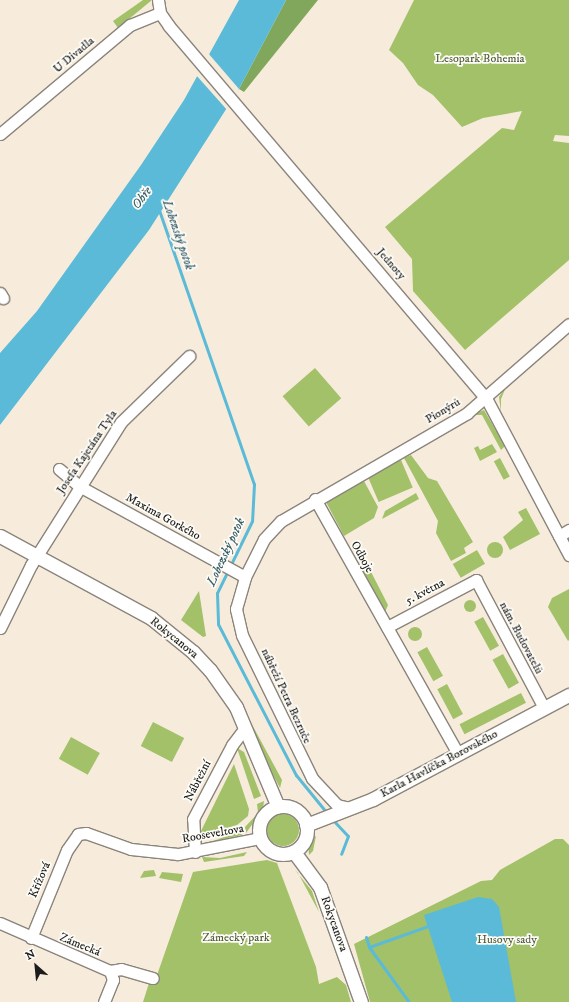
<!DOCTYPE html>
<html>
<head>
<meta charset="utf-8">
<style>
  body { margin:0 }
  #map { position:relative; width:569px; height:1002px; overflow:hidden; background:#f7ecdb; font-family:"IM FELL DW Pica",serif }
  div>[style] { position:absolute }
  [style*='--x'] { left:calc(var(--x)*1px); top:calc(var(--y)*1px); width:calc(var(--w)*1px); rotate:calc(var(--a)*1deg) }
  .green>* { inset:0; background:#a2c169; transform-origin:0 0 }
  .round { border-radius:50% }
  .forest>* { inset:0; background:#81a75d }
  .water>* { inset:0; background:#5abad8 }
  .pier>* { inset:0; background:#f7ecdb }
  .stream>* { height:3px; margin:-1.5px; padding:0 1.5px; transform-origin:1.5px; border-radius:1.5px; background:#5abad8 }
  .roads { filter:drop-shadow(1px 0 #8a847c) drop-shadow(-1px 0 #8a847c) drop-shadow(0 1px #8a847c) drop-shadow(0 -1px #8a847c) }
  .minor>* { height:11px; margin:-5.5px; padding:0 5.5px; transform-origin:5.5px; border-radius:5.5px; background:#fff }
  .tertiary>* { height:13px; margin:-6.5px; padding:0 6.5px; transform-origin:6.5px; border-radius:6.5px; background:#fff }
  .tertiary>.ring { margin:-6.5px; padding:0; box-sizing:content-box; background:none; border:13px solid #fff; border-radius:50% }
  span { translate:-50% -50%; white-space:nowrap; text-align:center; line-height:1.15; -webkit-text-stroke:3.5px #fdfcf7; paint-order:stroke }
  .street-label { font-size:12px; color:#1c1c1c }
  .park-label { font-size:12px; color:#525e3b }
  .water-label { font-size:13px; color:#355b67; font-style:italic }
  .north { position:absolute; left:16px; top:946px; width:40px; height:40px; -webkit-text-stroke:3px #fdfcf7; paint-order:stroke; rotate:333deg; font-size:11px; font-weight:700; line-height:16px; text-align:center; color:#1c1c1c }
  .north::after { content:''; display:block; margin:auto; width:14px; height:18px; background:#1c1c1c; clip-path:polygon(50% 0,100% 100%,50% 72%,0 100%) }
</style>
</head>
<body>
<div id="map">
  <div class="green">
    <i style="clip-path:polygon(143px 0,152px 0,118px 28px,113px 21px)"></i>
    <i style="clip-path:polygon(414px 0,569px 0,569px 136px,555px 135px,553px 141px,569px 143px,569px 260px,465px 350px,413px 291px,412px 259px,385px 227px,502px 128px,514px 130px,522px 111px,483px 118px,462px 127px,433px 95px,418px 85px,403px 63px,389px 50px)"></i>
    <i style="clip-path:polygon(444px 353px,464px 380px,439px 354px)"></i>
    <i style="left:315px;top:368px;width:40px;height:43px;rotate:49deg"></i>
    <i style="clip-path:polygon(506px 387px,501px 399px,501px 412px,499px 397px)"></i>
    <i style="clip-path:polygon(484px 410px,505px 446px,501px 450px,482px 415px,472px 415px)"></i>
    <i style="clip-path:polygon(492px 444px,497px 452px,480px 461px,474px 448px,478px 446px,480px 450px)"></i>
    <i style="clip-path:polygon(411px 455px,428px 478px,437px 481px,473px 542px,464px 548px,466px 553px,451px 561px,436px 533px,438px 521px,404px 458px)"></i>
    <i style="left:500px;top:458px;width:21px;height:7px;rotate:62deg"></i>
    <i style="left:401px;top:460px;width:30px;height:37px;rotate:67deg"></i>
    <i style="clip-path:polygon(364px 481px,378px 507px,374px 518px,344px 536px,326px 502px)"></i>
    <i style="clip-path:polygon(416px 493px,419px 499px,382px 519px,385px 511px)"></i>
    <i style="clip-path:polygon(526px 508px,540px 534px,510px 550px,503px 537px,523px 520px,518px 512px)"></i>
    <i class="round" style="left:487px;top:542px;width:16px;height:16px"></i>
    <i style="left:477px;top:550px;width:16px;height:28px;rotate:60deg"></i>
    <i style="clip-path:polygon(367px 564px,388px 605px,385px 612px,360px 566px)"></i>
    <i style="clip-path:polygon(569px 589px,569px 640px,568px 641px,548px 607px,552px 598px)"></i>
    <i style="clip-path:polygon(199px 591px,206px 636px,203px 637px,181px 620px)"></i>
    <i class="round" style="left:464px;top:600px;width:12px;height:12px"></i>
    <i style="left:483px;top:617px;width:33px;height:10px;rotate:61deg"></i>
    <i class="round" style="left:408px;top:627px;width:14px;height:14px"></i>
    <i style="left:427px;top:647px;width:33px;height:11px;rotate:61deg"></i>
    <i style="left:503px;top:654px;width:33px;height:12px;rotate:61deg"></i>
    <i style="left:447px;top:684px;width:34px;height:11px;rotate:62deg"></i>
    <i style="left:521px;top:693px;width:11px;height:69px;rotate:63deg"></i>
    <i style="clip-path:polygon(243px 708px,282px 780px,280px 788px,263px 756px)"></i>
    <i style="left:153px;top:722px;width:35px;height:27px;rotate:27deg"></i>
    <i style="left:71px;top:737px;width:33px;height:25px;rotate:29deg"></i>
    <i style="clip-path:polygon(237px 748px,244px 752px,261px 796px,254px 799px)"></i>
    <i style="clip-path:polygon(234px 764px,249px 809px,248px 816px,237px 825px,202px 835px,200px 833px)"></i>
    <i style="clip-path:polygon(264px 801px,263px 809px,246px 833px,245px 827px,258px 813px,257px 804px)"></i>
    <i class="round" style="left:267px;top:814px;width:32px;height:32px"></i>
    <i style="clip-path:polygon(240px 831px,242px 835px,201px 844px,216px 840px)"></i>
    <i style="clip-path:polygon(316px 836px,313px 851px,309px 855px,308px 843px)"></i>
    <i style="clip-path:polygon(555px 839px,563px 839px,569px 845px,569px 1002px,370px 1002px,354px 944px,481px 881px,492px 880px,500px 870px)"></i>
    <i style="clip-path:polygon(247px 852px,244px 856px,204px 862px,202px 857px,220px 858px)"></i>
    <i style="clip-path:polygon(267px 860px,277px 863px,316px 967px,319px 984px,337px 977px,346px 985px,351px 1002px,143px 1002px,149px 983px,156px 978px,193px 872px)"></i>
    <i style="clip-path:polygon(154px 870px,156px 876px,140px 878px,144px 871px)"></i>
    <i style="clip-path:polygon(295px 870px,312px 891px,319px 912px,298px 873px)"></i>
    <i style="clip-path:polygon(162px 872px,183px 874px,181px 882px,159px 878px)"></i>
  </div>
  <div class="forest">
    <i style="clip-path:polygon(286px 0,318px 0,244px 92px,239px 89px)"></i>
  </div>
  <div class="water">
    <i style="clip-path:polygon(239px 0,286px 0,239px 89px,149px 230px,0 425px,0 353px,37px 311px,141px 165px,184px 100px)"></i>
    <i style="clip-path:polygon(478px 897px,492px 899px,499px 907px,516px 1002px,452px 1002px,424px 915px)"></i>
  </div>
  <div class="pier">
    <i style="clip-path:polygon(208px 53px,239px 89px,228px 111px,196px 75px)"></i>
  </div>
  <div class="stream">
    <i style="--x:159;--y:210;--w:290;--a:70.9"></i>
    <i style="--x:254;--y:484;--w:37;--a:93"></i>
    <i style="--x:252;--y:521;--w:80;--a:115.9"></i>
    <i style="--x:217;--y:593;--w:31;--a:88"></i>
    <i style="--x:218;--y:624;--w:170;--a:62.7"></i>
    <i style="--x:296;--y:775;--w:49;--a:50.8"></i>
    <i style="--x:332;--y:819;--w:23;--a:47"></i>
    <i style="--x:348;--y:836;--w:19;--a:111"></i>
    <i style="--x:366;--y:937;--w:10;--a:73"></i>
    <i style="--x:369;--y:947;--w:68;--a:54"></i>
    <i style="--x:369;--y:947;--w:63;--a:-19.6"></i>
  </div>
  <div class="roads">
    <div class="minor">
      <i style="--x:158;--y:0;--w:13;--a:81"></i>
      <i style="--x:160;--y:13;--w:16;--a:55"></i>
      <i style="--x:169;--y:26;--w:489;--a:49.6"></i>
      <i style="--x:486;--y:398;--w:178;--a:62.1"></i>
      <i style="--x:0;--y:134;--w:170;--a:-40"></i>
      <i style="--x:130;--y:25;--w:32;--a:-22"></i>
      <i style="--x:0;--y:293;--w:6;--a:59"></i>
      <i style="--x:59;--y:469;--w:26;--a:40"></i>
      <i style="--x:79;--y:486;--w:189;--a:28.7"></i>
      <i style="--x:315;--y:499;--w:292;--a:60.7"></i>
      <i style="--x:559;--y:536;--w:12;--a:-31"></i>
      <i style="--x:387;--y:627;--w:101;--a:-27.8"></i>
      <i style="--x:476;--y:580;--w:145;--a:62"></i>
      <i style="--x:0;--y:628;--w:70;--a:-63.8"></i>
      <i style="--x:31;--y:565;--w:169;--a:-57.8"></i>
      <i style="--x:121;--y:422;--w:95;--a:-44.1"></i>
      <i style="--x:350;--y:808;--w:13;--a:-167"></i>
      <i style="--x:337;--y:805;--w:37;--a:-133"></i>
      <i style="--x:312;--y:778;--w:159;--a:-116.1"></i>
      <i style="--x:242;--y:635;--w:27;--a:-103"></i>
      <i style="--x:236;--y:609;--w:33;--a:-74"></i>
      <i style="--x:245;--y:577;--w:42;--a:-63.4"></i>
      <i style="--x:264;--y:539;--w:25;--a:-47"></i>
      <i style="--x:281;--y:521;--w:215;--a:-30.1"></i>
      <i style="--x:467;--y:413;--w:135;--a:-41.1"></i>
      <i style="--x:195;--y:852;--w:33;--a:-93"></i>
      <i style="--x:193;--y:819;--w:84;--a:-62.2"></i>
      <i style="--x:232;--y:745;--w:21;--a:-53"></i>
      <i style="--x:0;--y:923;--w:120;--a:23.6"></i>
      <i style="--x:110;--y:971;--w:11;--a:-10"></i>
      <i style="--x:121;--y:969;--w:33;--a:16"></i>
      <i style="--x:31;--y:938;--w:95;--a:-67.8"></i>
      <i style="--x:67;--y:850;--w:19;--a:-55"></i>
      <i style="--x:78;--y:834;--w:8;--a:-7"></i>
      <i style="--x:86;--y:833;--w:48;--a:19.6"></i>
      <i style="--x:131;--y:849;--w:47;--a:6.1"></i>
      <i style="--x:178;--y:854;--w:84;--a:-11"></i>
      <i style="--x:104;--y:1002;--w:24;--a:-68"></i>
      <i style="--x:113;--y:980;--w:9;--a:-108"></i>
    </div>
    <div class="tertiary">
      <i style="--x:0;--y:536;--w:172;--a:28.5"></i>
      <i style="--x:151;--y:618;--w:54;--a:39"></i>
      <i style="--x:193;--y:652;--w:25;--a:47"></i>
      <i style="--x:210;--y:670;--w:45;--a:54.9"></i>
      <i style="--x:236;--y:707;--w:108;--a:67.2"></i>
      <i class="ring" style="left:259px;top:806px;width:35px;height:35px"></i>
      <i style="--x:306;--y:825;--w:72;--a:-21.2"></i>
      <i style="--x:373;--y:799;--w:222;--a:-28"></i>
      <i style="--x:294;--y:852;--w:44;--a:53.4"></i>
      <i style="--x:320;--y:887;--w:122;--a:70.4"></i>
    </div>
  </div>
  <div class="street-label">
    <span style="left:74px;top:55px;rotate:-40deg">U Divadla</span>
    <span style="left:391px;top:264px;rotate:49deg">Jednoty</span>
    <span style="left:443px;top:411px;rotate:-31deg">Pionýrů</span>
    <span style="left:87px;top:452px;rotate:-56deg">Josefa Kajetána Tyla</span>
    <span style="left:163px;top:517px;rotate:29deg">Maxima Gorkého</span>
    <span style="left:362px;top:557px;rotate:61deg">Odboje</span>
    <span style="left:425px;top:592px;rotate:-28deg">5. května</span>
    <span style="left:174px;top:638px;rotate:39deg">Rokycanova</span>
    <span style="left:521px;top:638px;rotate:62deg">nám. Budovatelů</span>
    <span style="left:286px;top:696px;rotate:65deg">nábřeží Petra Bezruče</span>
    <span style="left:439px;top:764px;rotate:-28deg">Karla Havlíčka Borovského</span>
    <span style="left:198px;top:781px;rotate:-63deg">Nábřežní</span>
    <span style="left:213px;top:834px;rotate:-10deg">Rooseveltova</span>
    <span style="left:40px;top:880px;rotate:-67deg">Křížová</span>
    <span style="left:334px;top:924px;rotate:70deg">Rokycanova</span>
    <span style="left:80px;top:945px;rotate:22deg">Zámecká</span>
  </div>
  <div class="park-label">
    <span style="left:480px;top:59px">Lesopark Bohemia</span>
    <span style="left:236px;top:938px">Zámecký park</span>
    <span style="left:507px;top:940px">Husovy sady</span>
  </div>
  <div class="water-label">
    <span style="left:142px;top:198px;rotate:-53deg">Ohře</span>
    <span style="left:178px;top:235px;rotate:71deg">Lobezský potok</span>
    <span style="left:226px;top:552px;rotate:-65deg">Lobezský potok</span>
  </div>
  <div class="north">N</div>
</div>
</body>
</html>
